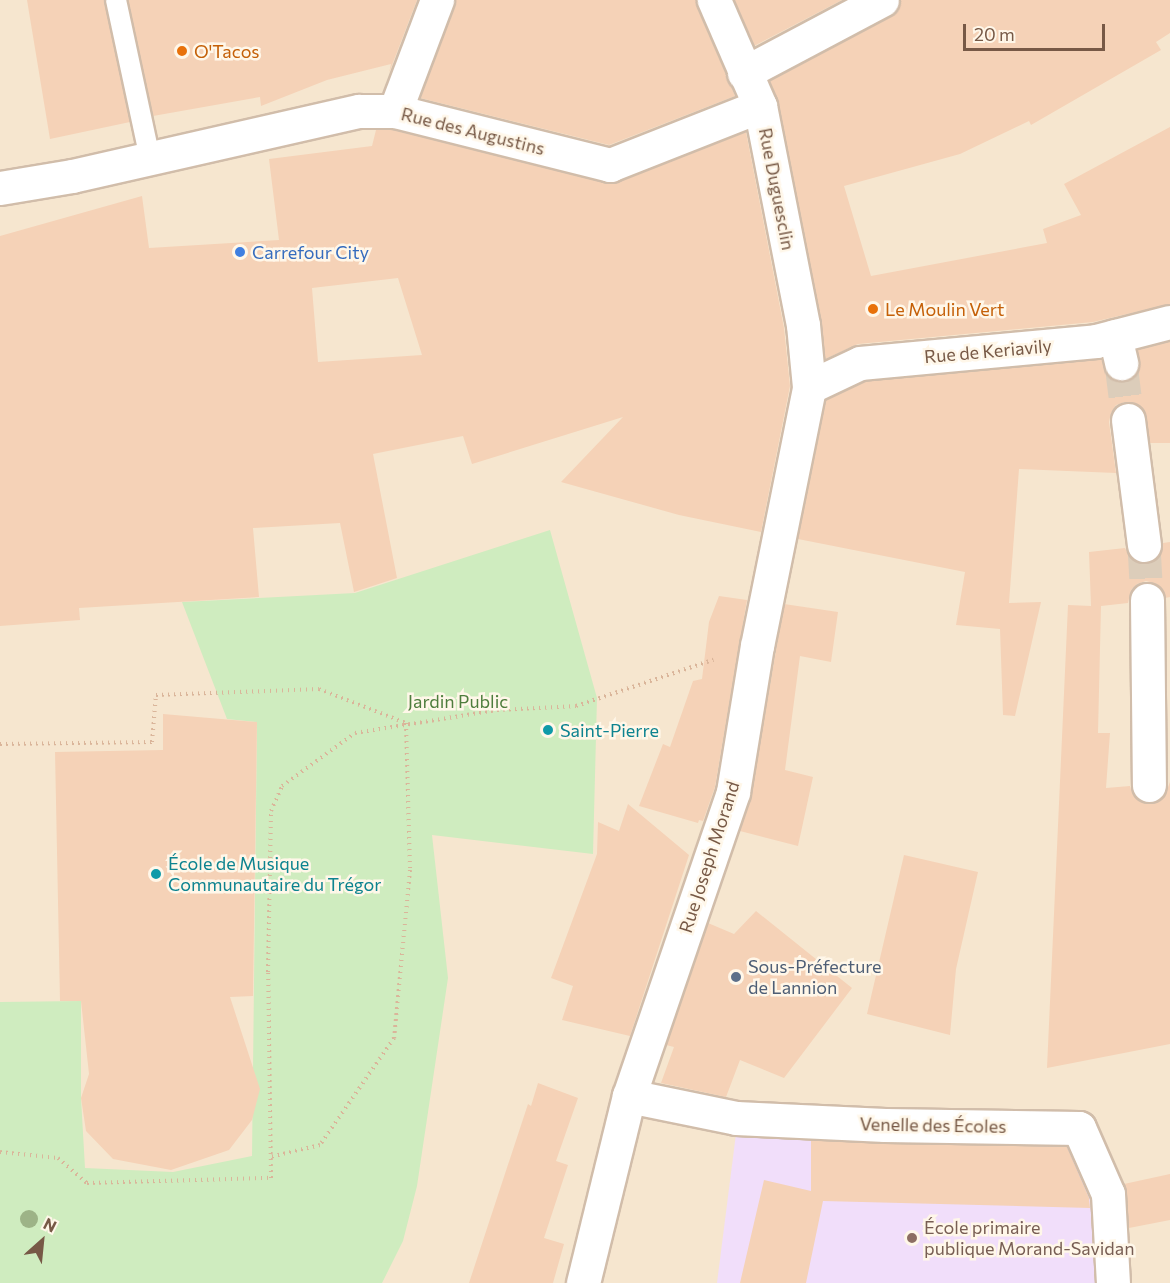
<!DOCTYPE html>
<html>
<head>
<meta charset="utf-8">
<style>
  body { margin:0 }
  #map { position:relative; width:1170px; height:1283px; overflow:hidden; background:#fef4e1; font-family:Commissioner,sans-serif }
  div>[style] { position:absolute }
  [style*='--x'] { left:calc(var(--x)*1px); top:calc(var(--y)*1px); width:calc(var(--w)*1px); rotate:calc(var(--a)*1deg) }
  .residential>* { inset:0; background:#f6e6cf; transform-origin:0 0 }
  .education>* { inset:0; background:#f1defa }
  .green>* { inset:0; background:#cfecbf }
  .building>* { inset:0; background:#f5d2b7 }
  .street-tunnel>* { height:33px; margin-top:-16.5px; transform-origin:0; background:repeating-linear-gradient(90deg,#dccdba 0 33px,transparent 0 49px) }
  .path>* { height:4px; margin-top:-2px; transform-origin:0; background:repeating-linear-gradient(90deg,#dab59a 0 1.5px,transparent 0 6px) }
  .roads { filter:drop-shadow(2px 0 #d1bdaa) drop-shadow(-2px 0 #d1bdaa) drop-shadow(0 2px #d1bdaa) drop-shadow(0 -2px #d1bdaa) }
  .lane>* { height:20px; margin:-10px; padding:0 10px; transform-origin:10px; border-radius:10px; background:#fff }
  .street>* { height:33px; margin:-16.5px; padding:0 16.5px; transform-origin:16.5px; border-radius:16.5px; background:#fff }
  .trees>* { width:18px; height:18px; margin:-9px; border-radius:50%; background:#9db387 }
  .dots>* { width:16px; height:16px; translate:-50% -50%; box-sizing:border-box; border:3px solid #fff7e9; border-radius:50% }
  span { translate:-50% -50%; white-space:nowrap; text-align:center; line-height:1.15; -webkit-text-stroke:5px #fff7e9; paint-order:stroke }
  .food-label { font-size:18px; color:#c56008 }
  .left { translate:0 -50%; text-align:left }
  .street-label { font-size:18px; color:#775946 }
  .shop-label { font-size:18px; color:#366cbe }
  .park-label { font-size:18px; color:#4e7d3d }
  .culture-label { font-size:18px; color:#0d838f }
  .service-label { font-size:18px; color:#4e5e75 }
  .education-label { font-size:18px; color:#785e54 }
  .north { position:absolute; left:12px; top:1211px; width:60px; height:60px; -webkit-text-stroke:4px #fff7e9; paint-order:stroke; rotate:27deg; font-size:16px; font-weight:700; line-height:24px; text-align:center; color:#775946 }
  .north::after { content:''; display:block; margin:auto; width:21px; height:27px; background:#775946; clip-path:polygon(50% 0,100% 100%,50% 72%,0 100%) }
  .scale { position:absolute; left:963px; top:24px; width:142px; height:27px; box-sizing:border-box; border:3px solid #775946; border-top:0; padding-left:8px; font-size:18px; line-height:21px; white-space:nowrap; color:#775946; -webkit-text-stroke:4px #fff7e9; paint-order:stroke }
</style>
</head>
<body>
<div id="map">
  <div class="residential">
    <i style="left:0;top:0;width:1170px;height:1283px"></i>
  </div>
  <div class="education">
    <i style="clip-path:polygon(737px 1126px,1074px 1136px,1101px 1193px,1103px 1283px,717px 1283px)"></i>
  </div>
  <div class="green">
    <i style="clip-path:polygon(550px 530px,597px 698px,593px 854px,432px 835px,448px 978px,417px 1186px,403px 1241px,382px 1283px,0 1283px,0 1002px,81px 1001px,81px 1098px,85px 1168px,173px 1172px,252px 1156px,257px 722px,227px 719px,182px 602px,355px 593px)"></i>
  </div>
  <div class="building">
    <i style="clip-path:polygon(27px 0,104px 0,130px 122px,50px 139px)"></i>
    <i style="clip-path:polygon(128px 0,417px 0,389px 73px,391px 64px,327px 80px,261px 106px,260px 97px,153px 116px)"></i>
    <i style="clip-path:polygon(455px 0,696px 0,735px 96px,609px 145px,420px 98px)"></i>
    <i style="clip-path:polygon(734px 0,842px 0,754px 46px)"></i>
    <i style="clip-path:polygon(901px 0,1170px 0,1170px 33px,1156px 42px,1161px 50px,1031px 125px,1029px 121px,960px 154px,844px 186px,871px 276px,1047px 243px,1043px 229px,1081px 215px,1064px 184px,1170px 127px,1170px 304px,1093px 322px,858px 344px,825px 359px,821px 321px,778px 102px,769px 81px,891px 17px,898px 9px)"></i>
    <i style="clip-path:polygon(evenodd,376px 130px,393px 130px,606px 183px,617px 182px,746px 132px,784px 328px,790px 386px,761px 532px,679px 515px,561px 482px,623px 417px,472px 464px,463px 436px,373px 454px,397px 578px,354px 592px,340px 523px,253px 528px,259px 597px,79px 608px,80px 620px,0 626px,0 236px,142px 196px,149px 248px,279px 240px,269px 159px,372px 146px,376px 130px,398px 278px,422px 355px,318px 362px,312px 288px,398px 278px)"></i>
    <i style="clip-path:polygon(1170px 341px,1170px 443px,1150px 443px,1143px 409px,1135px 403px,1125px 402px,1116px 405px,1111px 413px,1109px 422px,1116px 473px,1019px 469px,1009px 603px,1041px 602px,1015px 716px,1003px 715px,1000px 629px,956px 625px,965px 572px,798px 539px,826px 400px,865px 381px,1101px 359px,1108px 376px,1115px 381px,1124px 381px,1133px 377px,1139px 369px,1137px 350px)"></i>
    <i style="clip-path:polygon(1170px 542px,1170px 597px,1165px 598px,1157px 584px,1146px 581px,1137px 584px,1131px 590px,1128px 603px,1101px 606px,1098px 733px,1110px 733px,1106px 788px,1130px 786px,1133px 795px,1139px 801px,1150px 804px,1159px 801px,1165px 795px,1170px 782px,1170px 1044px,1047px 1068px,1068px 605px,1091px 606px,1089px 552px,1125px 548px,1130px 557px,1136px 562px,1146px 564px,1156px 560px,1161px 552px,1163px 543px)"></i>
    <i style="clip-path:polygon(719px 596px,747px 600px,715px 787px,703px 821px,699px 820px,698px 823px,639px 806px,663px 744px,670px 747px,693px 681px,702px 679px,709px 622px)"></i>
    <i style="clip-path:polygon(784px 604px,838px 612px,831px 662px,800px 656px,785px 770px,813px 777px,798px 846px,740px 831px,751px 795px)"></i>
    <i style="clip-path:polygon(163px 714px,257px 722px,253px 996px,230px 997px,260px 1089px,252px 1120px,229px 1150px,171px 1170px,113px 1159px,86px 1131px,81px 1098px,89px 1074px,81px 1001px,60px 1001px,55px 752px,163px 750px)"></i>
    <i style="clip-path:polygon(628px 804px,689px 855px,630px 1036px,562px 1020px,573px 986px,551px 978px,597px 854px,598px 822px,619px 831px)"></i>
    <i style="clip-path:polygon(904px 855px,978px 872px,956px 969px,950px 1035px,867px 1014px)"></i>
    <i style="clip-path:polygon(756px 911px,852px 988px,784px 1078px,740px 1060px,726px 1097px,661px 1083px,674px 1047px,666px 1045px,708px 923px,734px 934px)"></i>
    <i style="clip-path:polygon(538px 1083px,578px 1098px,556px 1161px,568px 1165px,544px 1238px,564px 1244px,553px 1283px,469px 1283px,528px 1104px,531px 1106px)"></i>
    <i style="clip-path:polygon(811px 1140px,1067px 1147px,1089px 1198px,1090px 1208px,823px 1201px,806px 1283px,740px 1283px,764px 1180px,811px 1191px)"></i>
    <i style="clip-path:polygon(1170px 1174px,1170px 1220px,1129px 1228px,1124px 1184px)"></i>
  </div>
  <div class="street-tunnel">
    <i style="--x:1121;--y:363;--w:57;--a:83"></i>
    <i style="--x:1144;--y:545;--w:55;--a:86.9"></i>
  </div>
  <div class="path">
    <i style="--x:0;--y:744;--w:152;--a:-0.8"></i>
    <i style="--x:152;--y:742;--w:47;--a:-85.1"></i>
    <i style="--x:156;--y:695;--w:163;--a:-2.1"></i>
    <i style="--x:319;--y:689;--w:93;--a:21.3"></i>
    <i style="--x:406;--y:723;--w:147;--a:88.4"></i>
    <i style="--x:410;--y:870;--w:169;--a:95.4"></i>
    <i style="--x:394;--y:1038;--w:130;--a:124.7"></i>
    <i style="--x:320;--y:1145;--w:51;--a:166.5"></i>
    <i style="--x:0;--y:1152;--w:58;--a:5.9"></i>
    <i style="--x:58;--y:1158;--w:38;--a:41"></i>
    <i style="--x:87;--y:1183;--w:184;--a:-1.6"></i>
    <i style="--x:271;--y:1178;--w:206;--a:-90.8"></i>
    <i style="--x:268;--y:972;--w:161;--a:-88.9"></i>
    <i style="--x:271;--y:811;--w:27;--a:-66"></i>
    <i style="--x:282;--y:786;--w:90;--a:-36"></i>
    <i style="--x:355;--y:733;--w:144;--a:-9.2"></i>
    <i style="--x:497;--y:710;--w:79;--a:-2.9"></i>
    <i style="--x:576;--y:706;--w:145;--a:-18.6"></i>
  </div>
  <div class="roads">
    <div class="lane">
      <i style="--x:116;--y:0;--w:163;--a:77.9"></i>
    </div>
    <div class="street">
      <i style="--x:744;--y:73;--w:156;--a:-27.9"></i>
      <i style="--x:395;--y:111;--w:119;--a:-69.3"></i>
      <i style="--x:0;--y:188;--w:73;--a:-9.5"></i>
      <i style="--x:72;--y:176;--w:294;--a:-12.8"></i>
      <i style="--x:359;--y:111;--w:36;--a:0"></i>
      <i style="--x:395;--y:111;--w:222;--a:14.1"></i>
      <i style="--x:610;--y:165;--w:161;--a:-21.5"></i>
      <i style="--x:1115;--y:336;--w:28;--a:77"></i>
      <i style="--x:809;--y:387;--w:56;--a:-25.2"></i>
      <i style="--x:860;--y:363;--w:237;--a:-5.3"></i>
      <i style="--x:1096;--y:341;--w:76;--a:-14.4"></i>
      <i style="--x:1128;--y:420;--w:126;--a:82.7"></i>
      <i style="--x:1147;--y:600;--w:185;--a:89.4"></i>
      <i style="--x:629;--y:1096;--w:109;--a:11.6"></i>
      <i style="--x:736;--y:1118;--w:149;--a:2.7"></i>
      <i style="--x:885;--y:1125;--w:194;--a:0.9"></i>
      <i style="--x:1079;--y:1128;--w:72;--a:66.3"></i>
      <i style="--x:1108;--y:1194;--w:89;--a:86.8"></i>
      <i style="--x:583;--y:1283;--w:193;--a:-76.2"></i>
      <i style="--x:629;--y:1096;--w:321;--a:-71.1"></i>
      <i style="--x:733;--y:792;--w:148;--a:-80.7"></i>
      <i style="--x:757;--y:646;--w:264;--a:-78.6"></i>
      <i style="--x:809;--y:387;--w:62;--a:-95.5"></i>
      <i style="--x:803;--y:325;--w:223;--a:-101.1"></i>
      <i style="--x:760;--y:106;--w:116;--a:-113.5"></i>
    </div>
  </div>
  <div class="trees">
    <i style="left:29px;top:1219px"></i>
  </div>
  <div class="dots">
    <i style="left:182px;top:51px;background:#e8710a"></i>
    <i style="left:240px;top:252px;background:#3f7fe0"></i>
    <i style="left:873px;top:309px;background:#e8710a"></i>
    <i style="left:548px;top:730px;background:#0f9aa8"></i>
    <i style="left:156px;top:874px;background:#0f9aa8"></i>
    <i style="left:736px;top:977px;background:#5c6f8a"></i>
    <i style="left:912px;top:1238px;background:#8d6e63"></i>
  </div>
  <div class="food-label">
    <span class="left" style="left:194px;top:51px">O'Tacos</span>
    <span class="left" style="left:885px;top:309px">Le Moulin Vert</span>
  </div>
  <div class="street-label">
    <span style="left:473px;top:131px;rotate:14deg">Rue des Augustins</span>
    <span style="left:777px;top:189px;rotate:79deg">Rue Duguesclin</span>
    <span style="left:988px;top:351px;rotate:-5deg">Rue de Keriavily</span>
    <span style="left:709px;top:857px;rotate:-72deg">Rue Joseph Morand</span>
    <span style="left:933px;top:1125px;rotate:1deg">Venelle des Écoles</span>
  </div>
  <div class="shop-label">
    <span class="left" style="left:252px;top:252px">Carrefour City</span>
  </div>
  <div class="park-label">
    <span style="left:458px;top:701px">Jardin Public</span>
  </div>
  <div class="culture-label">
    <span class="left" style="left:560px;top:730px">Saint-Pierre</span>
    <span class="left" style="left:168px;top:874px">École de Musique<br>Communautaire du Trégor</span>
  </div>
  <div class="service-label">
    <span class="left" style="left:748px;top:977px">Sous-Préfecture<br>de Lannion</span>
  </div>
  <div class="education-label">
    <span class="left" style="left:924px;top:1238px">École primaire<br>publique Morand-Savidan</span>
  </div>
  <div class="north">N</div>
  <div class="scale">20 m</div>
</div>
</body>
</html>
